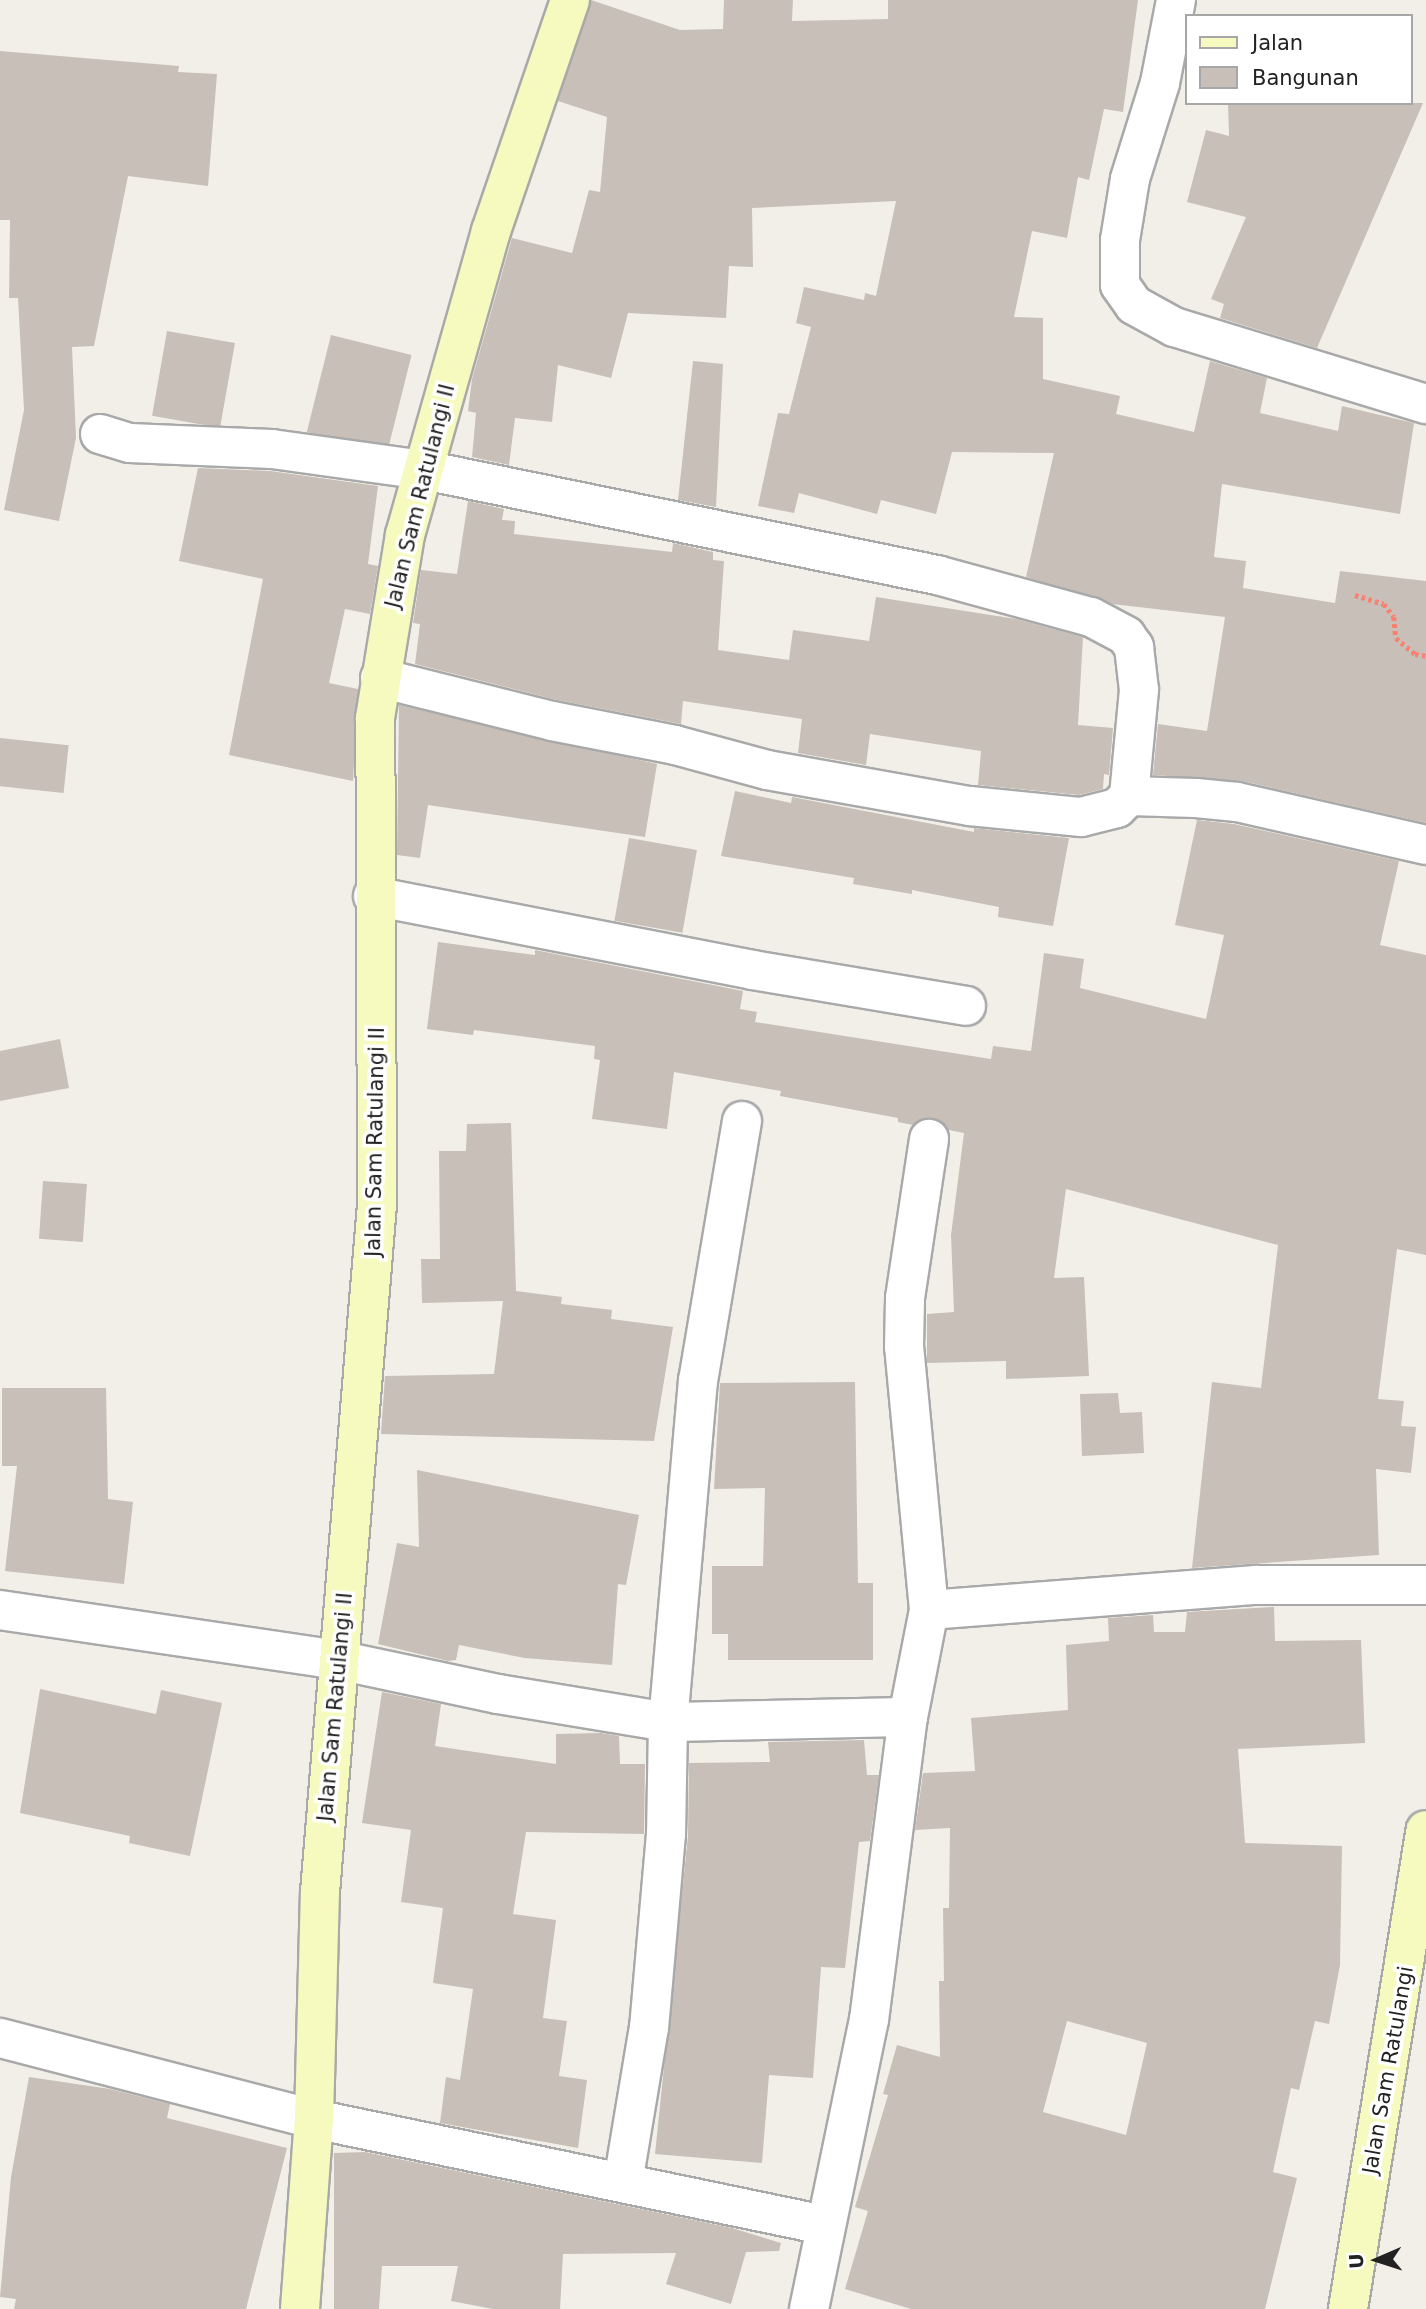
<!DOCTYPE html>
<html>
<head>
<meta charset="utf-8">
<style>
  body { margin:0 }
  #map { position:relative; width:1426px; height:2309px; overflow:hidden; background:#f2efe9; font-family:"DejaVu Sans",sans-serif }
  div>[style] { position:absolute }
  [style*='--x'] { left:calc(var(--x)*1px); top:calc(var(--y)*1px); width:calc(var(--w)*1px); rotate:calc(var(--a)*1deg) }
  .building>* { inset:0; background:#c7bfb8; transform-origin:0 0 }
  .path>* { height:4.5px; margin-top:-2.25px; transform-origin:0; background:repeating-linear-gradient(90deg,#fa8072 0 3.5px,transparent 0 7px) }
  .roads { filter:drop-shadow(2px 0 #a9a9a9) drop-shadow(-2px 0 #a9a9a9) drop-shadow(0 2px #a9a9a9) drop-shadow(0 -2px #a9a9a9) }
  .street>* { height:38px; margin:-19px; padding:0 19px; transform-origin:19px; border-radius:19px; background:#fff }
  .secondary>* { height:38px; margin:-19px; padding:0 19px; transform-origin:19px; border-radius:19px; background:#f7fabf }
  span { translate:-50% -50%; white-space:nowrap; text-align:center; line-height:1.15; -webkit-text-stroke:7px #fff; paint-order:stroke }
  .street-label { font-size:21px; color:#222 }
  .legend { position:absolute; left:1185px; top:14px; width:228px; height:91px; box-sizing:border-box; background:#fff; border:2px solid #a7a7a7; margin:0; padding:9px 12px; list-style:none; font-size:21px; color:#222 }
  .legend li { display:flex; align-items:center; gap:14px; height:35px }
  .legend b { width:35px; border:2px solid #a7a7a7 }
  .north { position:absolute; left:1342px; top:2225px; width:70px; height:70px; -webkit-text-stroke:5px #fff; paint-order:stroke; rotate:267deg; font-size:19px; font-weight:700; line-height:28px; text-align:center; color:#222 }
  .north::after { content:''; display:block; margin:auto; width:24px; height:32px; background:#222; clip-path:polygon(50% 0,100% 100%,50% 72%,0 100%) }
</style>
</head>
<body>
<div id="map">
  <div class="building">
    <i style="clip-path:polygon(591px 0,680px 30px,723px 29px,724px 0,793px 0,792px 21px,888px 19px,888px 0,1138px 0,1123px 112px,1104px 109px,1089px 180px,1078px 177px,1067px 238px,1032px 231px,1014px 317px,1043px 318px,1043px 379px,1120px 396px,1116px 414px,1194px 432px,1210px 361px,1267px 378px,1260px 413px,1338px 431px,1342px 406px,1414px 423px,1400px 514px,1222px 484px,1214px 557px,1246px 561px,1243px 588px,1335px 603px,1340px 571px,1426px 581px,1426px 823px,1242px 781px,1153px 775px,1158px 724px,1207px 731px,1225px 617px,1112px 604px,1026px 577px,1054px 453px,952px 452px,936px 514px,881px 500px,877px 514px,799px 493px,794px 513px,758px 506px,778px 413px,789px 414px,811px 327px,796px 323px,804px 287px,864px 300px,865px 293px,876px 296px,896px 201px,752px 208px,753px 267px,729px 266px,726px 318px,628px 313px,611px 378px,558px 365px,552px 422px,515px 418px,509px 465px,472px 457px,476px 413px,468px 411px,472px 379px,512px 238px,572px 253px,589px 190px,600px 192px,607px 117px,558px 101px)"></i>
    <i style="clip-path:polygon(0 51px,179px 66px,178px 72px,217px 74px,208px 186px,128px 176px,94px 346px,72px 347px,76px 438px,59px 521px,4px 510px,24px 410px,18px 298px,9px 298px,10px 220px,0 220px)"></i>
    <i style="clip-path:polygon(1228px 103px,1423px 103px,1317px 348px,1220px 318px,1224px 304px,1211px 299px,1246px 217px,1187px 202px,1206px 130px,1229px 136px)"></i>
    <i style="left:167px;top:331px;width:69px;height:86px;rotate:10deg"></i>
    <i style="left:331px;top:335px;width:83px;height:100px;rotate:14deg"></i>
    <i style="clip-path:polygon(693px 361px,723px 364px,716px 507px,678px 500px)"></i>
    <i style="clip-path:polygon(198px 468px,270px 471px,378px 486px,368px 564px,378px 566px,370px 614px,345px 609px,329px 683px,358px 689px,353px 781px,229px 755px,263px 579px,179px 561px)"></i>
    <i style="clip-path:polygon(468px 501px,504px 509px,502px 520px,515px 521px,514px 534px,672px 552px,673px 543px,713px 552px,713px 560px,724px 561px,718px 650px,789px 660px,793px 630px,869px 641px,876px 597px,1016px 619px,1083px 637px,1078px 725px,1113px 728px,1109px 775px,1104px 774px,1103px 789px,1079px 795px,978px 785px,981px 751px,870px 734px,866px 765px,798px 753px,802px 719px,683px 701px,681px 724px,557px 700px,415px 664px,420px 624px,413px 623px,421px 570px,457px 574px)"></i>
    <i style="clip-path:polygon(399px 705px,657px 764px,645px 837px,428px 805px,420px 858px,397px 855px)"></i>
    <i style="left:0;top:738px;width:69px;height:48px;rotate:6deg"></i>
    <i style="clip-path:polygon(735px 791px,791px 803px,792px 797px,974px 832px,974px 828px,1069px 838px,1053px 926px,998px 917px,999px 907px,912px 890px,912px 894px,853px 884px,854px 878px,721px 856px)"></i>
    <i style="clip-path:polygon(1197px 820px,1234px 824px,1399px 861px,1380px 945px,1426px 955px,1426px 1255px,1397px 1249px,1378px 1399px,1404px 1401px,1401px 1426px,1416px 1427px,1411px 1473px,1376px 1469px,1379px 1555px,1192px 1568px,1212px 1382px,1261px 1388px,1278px 1245px,1066px 1189px,1054px 1278px,1084px 1277px,1089px 1376px,1006px 1379px,1006px 1361px,927px 1363px,927px 1314px,954px 1312px,951px 1235px,964px 1133px,949px 1130px,933px 1118px,913px 1125px,898px 1122px,898px 1118px,780px 1096px,781px 1091px,674px 1072px,667px 1129px,592px 1119px,600px 1060px,594px 1059px,595px 1046px,474px 1030px,473px 1035px,427px 1029px,438px 942px,535px 955px,535px 950px,743px 991px,740px 1009px,757px 1012px,755px 1022px,991px 1059px,993px 1046px,1031px 1051px,1044px 953px,1084px 959px,1080px 988px,1206px 1019px,1224px 935px,1175px 925px)"></i>
    <i style="left:629px;top:838px;width:69px;height:84px;rotate:10deg"></i>
    <i style="clip-path:polygon(60px 1039px,69px 1088px,0 1101px,0 1051px)"></i>
    <i style="clip-path:polygon(511px 1123px,516px 1291px,562px 1297px,561px 1304px,612px 1310px,611px 1319px,673px 1327px,654px 1441px,381px 1434px,385px 1376px,494px 1374px,503px 1301px,422px 1303px,421px 1259px,440px 1259px,439px 1151px,466px 1151px,467px 1124px)"></i>
    <i style="left:43px;top:1181px;width:44px;height:58px;rotate:4deg"></i>
    <i style="clip-path:polygon(855px 1382px,858px 1583px,873px 1583px,873px 1660px,728px 1660px,728px 1634px,712px 1634px,712px 1566px,763px 1566px,765px 1488px,714px 1489px,720px 1383px)"></i>
    <i style="clip-path:polygon(2px 1388px,106px 1388px,108px 1499px,133px 1502px,124px 1584px,5px 1571px,17px 1466px,2px 1466px)"></i>
    <i style="clip-path:polygon(1118px 1393px,1120px 1413px,1142px 1412px,1144px 1453px,1082px 1456px,1080px 1394px)"></i>
    <i style="clip-path:polygon(417px 1470px,639px 1515px,626px 1585px,618px 1584px,612px 1665px,525px 1658px,459px 1645px,456px 1660px,448px 1661px,378px 1644px,397px 1543px,419px 1547px)"></i>
    <i style="clip-path:polygon(evenodd,1274px 1607px,1275px 1641px,1361px 1640px,1365px 1743px,1238px 1749px,1245px 1843px,1342px 1846px,1340px 1965px,1329px 2024px,1315px 2021px,1299px 2090px,1291px 2088px,1273px 2172px,1297px 2178px,1265px 2309px,911px 2309px,845px 2289px,868px 2211px,855px 2207px,888px 2095px,883px 2094px,897px 2045px,940px 2057px,939px 1981px,944px 1981px,943px 1908px,949px 1908px,950px 1828px,915px 1830px,923px 1773px,975px 1771px,971px 1718px,1068px 1710px,1066px 1645px,1109px 1641px,1108px 1618px,1153px 1615px,1154px 1632px,1185px 1632px,1187px 1612px,1274px 1607px,1067px 2021px,1147px 2043px,1126px 2135px,1043px 2112px,1067px 2021px)"></i>
    <i style="clip-path:polygon(40px 1689px,156px 1714px,161px 1690px,222px 1703px,190px 1856px,129px 1843px,130px 1836px,20px 1813px)"></i>
    <i style="clip-path:polygon(382px 1692px,441px 1704px,435px 1746px,556px 1764px,556px 1734px,601px 1733px,619px 1736px,620px 1764px,645px 1764px,644px 1834px,526px 1832px,513px 1914px,556px 1920px,543px 2018px,567px 2021px,559px 2076px,587px 2080px,578px 2148px,440px 2123px,446px 2077px,460px 2080px,473px 1989px,433px 1983px,443px 1908px,401px 1902px,411px 1830px,362px 1823px)"></i>
    <i style="clip-path:polygon(864px 1740px,867px 1775px,879px 1775px,870px 1841px,859px 1842px,845px 1968px,821px 1967px,813px 2078px,769px 2075px,762px 2163px,655px 2154px,688px 1836px,689px 1763px,770px 1762px,768px 1742px)"></i>
    <i style="clip-path:polygon(29px 2077px,110px 2089px,170px 2104px,167px 2118px,287px 2148px,246px 2309px,14px 2309px,16px 2299px,0 2297px,11px 2177px)"></i>
    <i style="clip-path:polygon(365px 2152px,732px 2228px,781px 2243px,779px 2251px,746px 2252px,731px 2304px,666px 2284px,676px 2253px,563px 2254px,560px 2309px,493px 2309px,451px 2301px,458px 2266px,382px 2266px,379px 2309px,334px 2309px,334px 2153px)"></i>
  </div>
  <div class="path">
    <i style="--x:1355;--y:595;--w:30;--a:17"></i>
    <i style="--x:1384;--y:604;--w:16;--a:52"></i>
    <i style="--x:1394;--y:617;--w:21;--a:85"></i>
    <i style="--x:1396;--y:638;--w:25;--a:40"></i>
    <i style="--x:1415;--y:654;--w:11;--a:10"></i>
  </div>
  <div class="roads">
    <div class="street">
      <i style="--x:1176;--y:0;--w:85;--a:100.9"></i>
      <i style="--x:1160;--y:83;--w:101;--a:107.4"></i>
      <i style="--x:1130;--y:179;--w:62;--a:99.3"></i>
      <i style="--x:1120;--y:240;--w:45;--a:90"></i>
      <i style="--x:1120;--y:285;--w:24;--a:55"></i>
      <i style="--x:1134;--y:305;--w:46;--a:28.8"></i>
      <i style="--x:1174;--y:327;--w:264;--a:17"></i>
      <i style="--x:100;--y:434;--w:31;--a:17"></i>
      <i style="--x:130;--y:443;--w:142;--a:2.4"></i>
      <i style="--x:272;--y:449;--w:153;--a:7.9"></i>
      <i style="--x:424;--y:470;--w:524;--a:11.57"></i>
      <i style="--x:937;--y:575;--w:160;--a:15.3"></i>
      <i style="--x:1091;--y:617;--w:40;--a:28"></i>
      <i style="--x:1126;--y:636;--w:14;--a:54"></i>
      <i style="--x:1134;--y:647;--w:43;--a:83.4"></i>
      <i style="--x:1139;--y:690;--w:106;--a:95.4"></i>
      <i style="--x:380;--y:678;--w:177;--a:14"></i>
      <i style="--x:552;--y:721;--w:125;--a:11"></i>
      <i style="--x:675;--y:745;--w:95;--a:15.2"></i>
      <i style="--x:767;--y:770;--w:206;--a:10.1"></i>
      <i style="--x:970;--y:806;--w:112;--a:5.7"></i>
      <i style="--x:1081;--y:817;--w:37;--a:-14"></i>
      <i style="--x:1117;--y:808;--w:17;--a:-45"></i>
      <i style="--x:1129;--y:796;--w:67;--a:1.7"></i>
      <i style="--x:1196;--y:798;--w:41;--a:5.6"></i>
      <i style="--x:1237;--y:802;--w:194;--a:12.8"></i>
      <i style="--x:373;--y:896;--w:386;--a:11"></i>
      <i style="--x:752;--y:970;--w:217;--a:9.5"></i>
      <i style="--x:742;--y:1121;--w:263;--a:99.6"></i>
      <i style="--x:698;--y:1380;--w:343;--a:95"></i>
      <i style="--x:668;--y:1722;--w:240;--a:-1.2"></i>
      <i style="--x:0;--y:1610;--w:342;--a:8.4"></i>
      <i style="--x:338;--y:1660;--w:164;--a:12"></i>
      <i style="--x:498;--y:1694;--w:172;--a:9.4"></i>
      <i style="--x:668;--y:1722;--w:112;--a:91"></i>
      <i style="--x:666;--y:1834;--w:194;--a:95"></i>
      <i style="--x:649;--y:2027;--w:157;--a:99.5"></i>
      <i style="--x:929;--y:1610;--w:264;--a:-95.4"></i>
      <i style="--x:904;--y:1347;--w:49;--a:-88.8"></i>
      <i style="--x:905;--y:1298;--w:161;--a:-81.4"></i>
      <i style="--x:0;--y:2038;--w:324;--a:14.5"></i>
      <i style="--x:314;--y:2119;--w:521;--a:11.74"></i>
      <i style="--x:809;--y:2309;--w:295;--a:-78.3"></i>
      <i style="--x:869;--y:2020;--w:305;--a:-82.7"></i>
      <i style="--x:908;--y:1717;--w:109;--a:-78.9"></i>
      <i style="--x:929;--y:1610;--w:328;--a:-4.4"></i>
      <i style="--x:1256;--y:1585;--w:170;--a:0"></i>
    </div>
    <div class="secondary">
      <i style="--x:300;--y:2309;--w:191;--a:-85.8"></i>
      <i style="--x:314;--y:2119;--w:227;--a:-88.5"></i>
      <i style="--x:320;--y:1892;--w:689;--a:-85.26"></i>
      <i style="--x:377;--y:1205;--w:487;--a:-90.2"></i>
      <i style="--x:375;--y:718;--w:185;--a:-80.7"></i>
      <i style="--x:405;--y:535;--w:316;--a:-74.2"></i>
      <i style="--x:491;--y:231;--w:244;--a:-71.1"></i>
      <i style="--x:1348;--y:2309;--w:485;--a:-80.8"></i>
    </div>
  </div>
  <div class="street-label">
    <span style="left:420px;top:496px;rotate:-76deg">Jalan Sam Ratulangi II</span>
    <span style="left:375px;top:1142px;rotate:-89deg">Jalan Sam Ratulangi II</span>
    <span style="left:335px;top:1707px;rotate:-85deg">Jalan Sam Ratulangi II</span>
    <span style="left:1388px;top:2070px;rotate:-80deg">Jalan Sam Ratulangi</span>
  </div>
  <ul class="legend">
  <li><b style="height:9px;background:#f7fabf"></b>Jalan</li>
  <li><b style="height:19px;background:#c7bfb8"></b>Bangunan</li>
  </ul>
  <div class="north">U</div>
</div>
</body>
</html>
